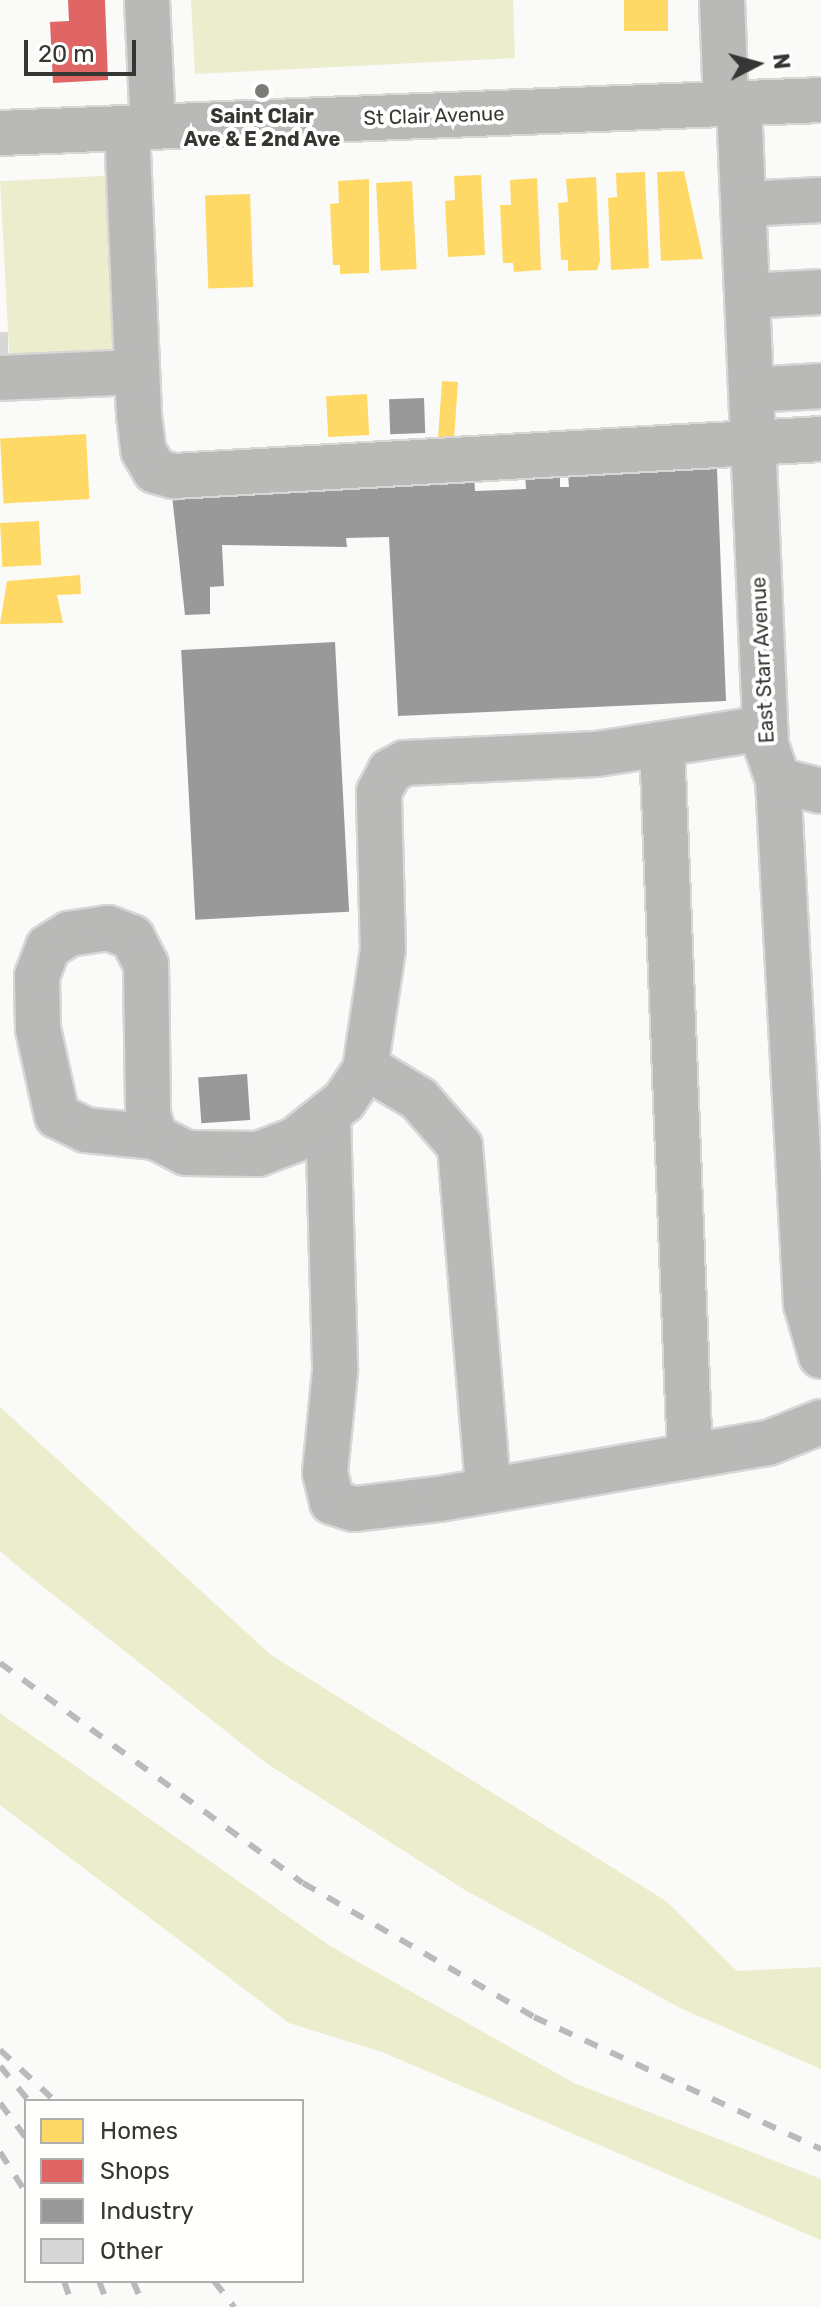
<!DOCTYPE html>
<html>
<head>
<meta charset="utf-8">
<style>
  body { margin:0 }
  #map { position:relative; width:821px; height:2307px; overflow:hidden; background:#fafaf9; font-family:Rubik,sans-serif }
  div>[style] { position:absolute }
  [style*='--x'] { left:calc(var(--x)*1px); top:calc(var(--y)*1px); width:calc(var(--w)*1px); rotate:calc(var(--a)*1deg) }
  .green>* { inset:0; background:#ecedcc; transform-origin:0 0 }
  .homes>* { inset:0; background:#ffd966; transform-origin:0 0 }
  .shops>* { inset:0; background:#e06666 }
  .industry>* { inset:0; background:#999; transform-origin:0 0 }
  .building>* { inset:0; background:#d7d7d7; transform-origin:0 0 }
  .roads { filter:drop-shadow(2px 0 #d7d7d6) drop-shadow(-2px 0 #d7d7d6) drop-shadow(0 2px #d7d7d6) drop-shadow(0 -2px #d7d7d6) }
  .minor>* { height:44px; margin:-22px; padding:0 22px; transform-origin:22px; border-radius:22px; background:#b9b9b8 }
  .rail>* { height:6px; margin-top:-3px; transform-origin:0; background:repeating-linear-gradient(90deg,#bababa 0 14px,transparent 0 28px) }
  .dots>* { width:22px; height:22px; translate:-50% -50%; box-sizing:border-box; border:4px solid #fffffe; border-radius:50% }
  span { translate:-50% -50%; white-space:nowrap; text-align:center; line-height:1.15; -webkit-text-stroke:8px #fffffe; paint-order:stroke }
  .poi-label { font-size:20px; color:#363634; font-weight:700 }
  .street-label { font-size:20px; color:#363634 }
  .legend { position:absolute; left:24px; top:2099px; width:280px; height:184px; box-sizing:border-box; background:#fffffe; border:2px solid #afafad; margin:0; padding:10px 14px; list-style:none; font-size:24px; color:#363634 }
  .legend li { display:flex; align-items:center; gap:16px; height:40px }
  .legend b { width:40px; border:2px solid #afafad }
  .north { position:absolute; left:717px; top:24px; width:80px; height:80px; -webkit-text-stroke:6px #fffffe; paint-order:stroke; rotate:84deg; font-size:22px; font-weight:700; line-height:32px; text-align:center; color:#363634 }
  .north::after { content:''; display:block; margin:auto; width:28px; height:36px; background:#363634; clip-path:polygon(50% 0,100% 100%,50% 72%,0 100%) }
  .scale { position:absolute; left:24px; top:40px; width:112px; height:36px; box-sizing:border-box; border:4px solid #363634; border-top:0; padding-left:10px; font-size:24px; line-height:28px; white-space:nowrap; color:#363634; -webkit-text-stroke:6px #fffffe; paint-order:stroke }
</style>
</head>
<body>
<div id="map">
  <div class="green">
    <i style="clip-path:polygon(191px 0,513px 0,515px 58px,195px 74px)"></i>
    <i style="left:119px;top:175px;width:188px;height:119px;rotate:87deg"></i>
    <i style="clip-path:polygon(0 1407px,271px 1655px,666px 1901px,737px 1971px,821px 1967px,821px 2069px,682px 2009px,465px 1890px,266px 1763px,27px 1574px,0 1551px)"></i>
    <i style="clip-path:polygon(0 1713px,330px 1946px,574px 2083px,821px 2179px,821px 2240px,382px 2052px,289px 2023px,0 1805px)"></i>
  </div>
  <div class="homes">
    <i style="left:624px;top:0;width:44px;height:31px"></i>
    <i style="clip-path:polygon(684px 171px,703px 259px,661px 261px,657px 172px)"></i>
    <i style="clip-path:polygon(645px 172px,649px 268px,611px 270px,608px 198px,617px 197px,616px 173px)"></i>
    <i style="clip-path:polygon(481px 175px,485px 255px,448px 257px,445px 201px,455px 200px,454px 176px)"></i>
    <i style="clip-path:polygon(596px 177px,600px 261px,597px 270px,568px 271px,568px 260px,561px 260px,558px 203px,568px 202px,566px 179px)"></i>
    <i style="clip-path:polygon(537px 178px,541px 270px,514px 272px,513px 263px,503px 263px,500px 205px,511px 205px,510px 180px)"></i>
    <i style="clip-path:polygon(369px 179px,369px 273px,340px 274px,340px 265px,333px 265px,330px 204px,339px 203px,338px 181px)"></i>
    <i style="left:412px;top:181px;width:88px;height:36px;rotate:87deg"></i>
    <i style="left:250px;top:194px;width:93px;height:45px;rotate:88deg"></i>
    <i style="left:458px;top:382px;width:59px;height:16px;rotate:94deg"></i>
    <i style="left:367px;top:394px;width:41px;height:41px;rotate:87deg"></i>
    <i style="left:86px;top:434px;width:65px;height:86px;rotate:87deg"></i>
    <i style="left:39px;top:521px;width:44px;height:39px;rotate:87deg"></i>
    <i style="clip-path:polygon(80px 575px,81px 594px,57px 595px,63px 623px,0 624px,7px 581px)"></i>
  </div>
  <div class="shops">
    <i style="clip-path:polygon(68px 0,105px 0,108px 80px,53px 83px,50px 22px,69px 21px)"></i>
  </div>
  <div class="industry">
    <i style="left:424px;top:398px;width:35px;height:35px;rotate:88deg"></i>
    <i style="clip-path:polygon(717px 469px,726px 701px,398px 716px,389px 537px,346px 538px,347px 547px,222px 545px,224px 586px,210px 587px,210px 614px,185px 615px,172px 495px,474px 476px,475px 491px,526px 489px,525px 473px,560px 472px,560px 487px,569px 487px,568px 475px)"></i>
    <i style="left:335px;top:642px;width:270px;height:154px;rotate:87deg"></i>
    <i style="left:247px;top:1074px;width:46px;height:49px;rotate:86deg"></i>
  </div>
  <div class="building">
    <i style="left:0;top:332px;width:8px;height:31px"></i>
  </div>
  <div class="roads">
    <div class="minor">
      <i style="--x:147;--y:0;--w:127;--a:87.3"></i>
      <i style="--x:722;--y:0;--w:104;--a:87.8"></i>
      <i style="--x:739;--y:104;--w:642;--a:87.59"></i>
      <i style="--x:766;--y:745;--w:37;--a:71"></i>
      <i style="--x:778;--y:780;--w:525;--a:86.94"></i>
      <i style="--x:806;--y:1304;--w:54;--a:73.9"></i>
      <i style="--x:127;--y:128;--w:287;--a:87.6"></i>
      <i style="--x:139;--y:415;--w:35;--a:83"></i>
      <i style="--x:143;--y:450;--w:24;--a:60"></i>
      <i style="--x:155;--y:471;--w:20;--a:15"></i>
      <i style="--x:174;--y:476;--w:648;--a:-3.27"></i>
      <i style="--x:0;--y:133;--w:822;--a:-2.3"></i>
      <i style="--x:744;--y:204;--w:77;--a:-3"></i>
      <i style="--x:747;--y:296;--w:74;--a:-3.1"></i>
      <i style="--x:0;--y:378;--w:137;--a:-2.5"></i>
      <i style="--x:751;--y:390;--w:70;--a:-3.3"></i>
      <i style="--x:662;--y:744;--w:713;--a:87.75"></i>
      <i style="--x:778;--y:780;--w:44;--a:14.3"></i>
      <i style="--x:366;--y:1067;--w:62;--a:31.1"></i>
      <i style="--x:419;--y:1099;--w:62;--a:48.9"></i>
      <i style="--x:460;--y:1146;--w:345;--a:85.3"></i>
      <i style="--x:328;--y:1114;--w:258;--a:88.4"></i>
      <i style="--x:335;--y:1372;--w:101;--a:95.7"></i>
      <i style="--x:325;--y:1473;--w:30;--a:76"></i>
      <i style="--x:332;--y:1502;--w:23;--a:18"></i>
      <i style="--x:354;--y:1509;--w:86;--a:-6.7"></i>
      <i style="--x:439;--y:1499;--w:334;--a:-9.7"></i>
      <i style="--x:768;--y:1443;--w:57;--a:-21.6"></i>
      <i style="--x:155;--y:1137;--w:69;--a:-174.2"></i>
      <i style="--x:86;--y:1130;--w:32;--a:-154"></i>
      <i style="--x:57;--y:1116;--w:89;--a:-102.3"></i>
      <i style="--x:38;--y:1029;--w:53;--a:-91.1"></i>
      <i style="--x:37;--y:976;--w:31;--a:-69"></i>
      <i style="--x:48;--y:947;--w:25;--a:-32"></i>
      <i style="--x:69;--y:934;--w:39;--a:-9"></i>
      <i style="--x:108;--y:928;--w:26;--a:21"></i>
      <i style="--x:132;--y:937;--w:30;--a:63"></i>
      <i style="--x:146;--y:964;--w:151;--a:89.2"></i>
      <i style="--x:148;--y:1115;--w:23;--a:72"></i>
      <i style="--x:155;--y:1137;--w:35;--a:27"></i>
      <i style="--x:186;--y:1153;--w:72;--a:0.8"></i>
      <i style="--x:258;--y:1154;--w:40;--a:-21"></i>
      <i style="--x:295;--y:1140;--w:63;--a:-38.5"></i>
      <i style="--x:344;--y:1101;--w:37;--a:-56"></i>
      <i style="--x:365;--y:1070;--w:121;--a:-81.5"></i>
      <i style="--x:383;--y:950;--w:158;--a:-91.5"></i>
      <i style="--x:379;--y:792;--w:24;--a:-62"></i>
      <i style="--x:390;--y:771;--w:17;--a:-28"></i>
      <i style="--x:405;--y:763;--w:192;--a:-2.7"></i>
      <i style="--x:597;--y:754;--w:170;--a:-8.8"></i>
    </div>
  </div>
  <div class="rail">
    <i style="--x:0;--y:1663;--w:374;--a:36"></i>
    <i style="--x:303;--y:1883;--w:267;--a:30.1"></i>
    <i style="--x:534;--y:2017;--w:316;--a:24.7"></i>
    <i style="--x:0;--y:2050;--w:75;--a:42.8"></i>
    <i style="--x:0;--y:2066;--w:45;--a:50.4"></i>
    <i style="--x:0;--y:2103;--w:44;--a:53.4"></i>
    <i style="--x:0;--y:2152;--w:49;--a:57.6"></i>
    <i style="--x:64;--y:2281;--w:28;--a:71"></i>
    <i style="--x:99;--y:2281;--w:28;--a:69"></i>
    <i style="--x:133;--y:2281;--w:28;--a:67"></i>
    <i style="--x:214;--y:2281;--w:33;--a:52"></i>
  </div>
  <div class="dots">
    <i style="left:262px;top:91px;background:#7b7b79"></i>
  </div>
  <div class="poi-label">
    <span style="left:262px;top:128px">Saint Clair<br>Ave &amp; E 2nd Ave</span>
  </div>
  <div class="street-label">
    <span style="left:434px;top:116px;rotate:-2deg">St Clair Avenue</span>
    <span style="left:763px;top:660px;rotate:-93deg">East Starr Avenue</span>
  </div>
  <ul class="legend">
  <li><b style="height:22px;background:#ffd966"></b>Homes</li>
  <li><b style="height:22px;background:#e06666"></b>Shops</li>
  <li><b style="height:22px;background:#999"></b>Industry</li>
  <li><b style="height:22px;background:#d7d7d7"></b>Other</li>
  </ul>
  <div class="north">N</div>
  <div class="scale">20 m</div>
</div>
</body>
</html>
